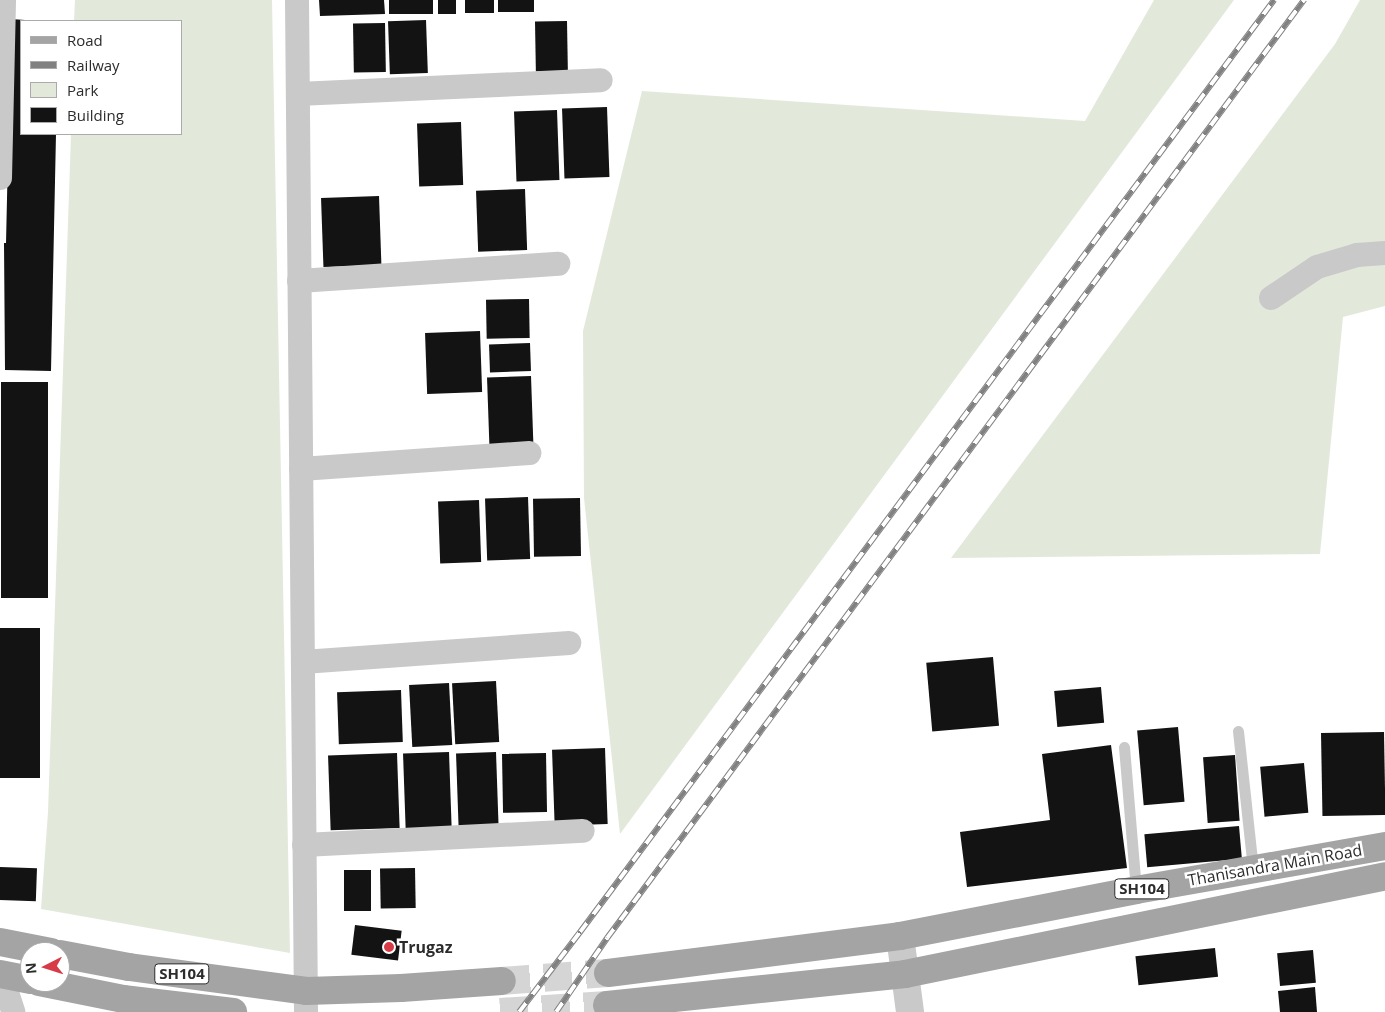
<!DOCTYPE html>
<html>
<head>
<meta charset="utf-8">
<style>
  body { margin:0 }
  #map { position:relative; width:1385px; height:1012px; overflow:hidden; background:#fff; font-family:"Open Sans",sans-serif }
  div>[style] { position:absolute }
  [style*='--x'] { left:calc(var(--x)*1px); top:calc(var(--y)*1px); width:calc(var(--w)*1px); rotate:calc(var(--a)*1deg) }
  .green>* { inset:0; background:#e2e9db }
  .building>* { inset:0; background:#131313; transform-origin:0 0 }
  .primary-tunnel>* { height:28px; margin-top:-14px; transform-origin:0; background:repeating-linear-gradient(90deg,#d5d5d5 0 28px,transparent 0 42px) }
  .service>* { height:11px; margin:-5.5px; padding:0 5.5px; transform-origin:5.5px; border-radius:5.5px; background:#c9c9c9 }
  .minor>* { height:24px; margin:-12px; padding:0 12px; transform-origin:12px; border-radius:12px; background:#c9c9c9 }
  .tertiary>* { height:28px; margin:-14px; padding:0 14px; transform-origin:14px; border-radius:14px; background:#c9c9c9 }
  .primary>* { height:28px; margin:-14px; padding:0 14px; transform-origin:14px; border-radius:14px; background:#a4a4a4 }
  .rail>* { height:5.5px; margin-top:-2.75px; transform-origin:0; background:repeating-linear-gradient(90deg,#fff 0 11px,#818181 0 22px); box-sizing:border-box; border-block:1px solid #818181 }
  .dots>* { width:14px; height:14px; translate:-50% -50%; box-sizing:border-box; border:2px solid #fff; border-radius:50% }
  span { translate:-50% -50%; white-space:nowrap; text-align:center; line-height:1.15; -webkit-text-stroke:5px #fff; paint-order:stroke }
  .shield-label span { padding:1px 4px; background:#fff; border:1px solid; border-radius:4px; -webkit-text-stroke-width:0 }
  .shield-label { font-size:15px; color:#2c2c2c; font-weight:700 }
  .street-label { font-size:16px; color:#2c2c2c }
  .poi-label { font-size:16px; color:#2c2c2c; font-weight:700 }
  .left { translate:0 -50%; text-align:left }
  .legend { position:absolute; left:20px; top:20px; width:162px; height:115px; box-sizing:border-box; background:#fff; border:1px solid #ababab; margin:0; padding:6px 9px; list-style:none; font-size:15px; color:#2c2c2c }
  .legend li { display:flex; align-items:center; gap:10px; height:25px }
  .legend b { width:25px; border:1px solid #ababab }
  .north { position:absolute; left:20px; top:942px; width:50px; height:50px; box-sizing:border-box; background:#fff; border:1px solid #ababab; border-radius:50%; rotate:265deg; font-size:14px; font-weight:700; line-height:20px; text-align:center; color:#2c2c2c }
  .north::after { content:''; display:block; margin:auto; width:18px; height:22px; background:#d73b45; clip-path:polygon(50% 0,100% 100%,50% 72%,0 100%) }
</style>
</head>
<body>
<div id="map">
  <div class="green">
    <i style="clip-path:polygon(75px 0,272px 0,290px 953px,41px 909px,48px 812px,71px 134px,181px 134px,181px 21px,74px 21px)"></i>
    <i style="clip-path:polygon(1154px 0,1234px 0,620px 834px,584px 498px,583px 331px,642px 91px,1085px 121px)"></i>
    <i style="clip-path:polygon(1360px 0,1385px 0,1385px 306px,1343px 317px,1320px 554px,951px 558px,1335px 44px)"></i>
  </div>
  <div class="building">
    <i style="clip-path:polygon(319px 0,384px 0,385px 14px,320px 16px)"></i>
    <i style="left:389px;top:0;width:44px;height:14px"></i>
    <i style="left:438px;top:0;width:18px;height:14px"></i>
    <i style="left:465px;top:0;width:29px;height:13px"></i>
    <i style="left:498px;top:0;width:36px;height:12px"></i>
    <i style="clip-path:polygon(11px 19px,25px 20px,21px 21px,21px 134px,56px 134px,51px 371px,5px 370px,4px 243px,6px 243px)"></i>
    <i style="left:426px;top:20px;width:53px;height:38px;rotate:88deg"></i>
    <i style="left:567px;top:21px;width:50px;height:32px;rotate:89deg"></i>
    <i style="left:385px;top:23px;width:49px;height:32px;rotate:89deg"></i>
    <i style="left:607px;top:107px;width:70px;height:45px;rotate:88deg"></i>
    <i style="left:557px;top:110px;width:70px;height:43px;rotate:88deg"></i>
    <i style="left:461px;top:122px;width:63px;height:44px;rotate:88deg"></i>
    <i style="left:525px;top:189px;width:61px;height:49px;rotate:88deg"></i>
    <i style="left:379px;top:196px;width:69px;height:58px;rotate:88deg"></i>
    <i style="left:529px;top:299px;width:39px;height:43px;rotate:89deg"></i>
    <i style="left:480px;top:331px;width:61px;height:55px;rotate:88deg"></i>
    <i style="left:530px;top:343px;width:28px;height:41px;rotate:88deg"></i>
    <i style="left:531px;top:376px;width:73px;height:44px;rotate:88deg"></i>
    <i style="left:1px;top:382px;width:47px;height:216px"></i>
    <i style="left:528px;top:497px;width:62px;height:43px;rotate:88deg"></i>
    <i style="left:580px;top:498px;width:58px;height:47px;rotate:89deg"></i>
    <i style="left:479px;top:500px;width:62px;height:41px;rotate:88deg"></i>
    <i style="left:0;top:628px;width:40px;height:150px"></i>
    <i style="left:993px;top:657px;width:69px;height:67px;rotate:85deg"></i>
    <i style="left:496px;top:681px;width:61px;height:44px;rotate:87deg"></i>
    <i style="left:449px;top:683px;width:62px;height:40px;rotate:87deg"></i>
    <i style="left:1101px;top:687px;width:36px;height:47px;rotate:85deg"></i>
    <i style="left:401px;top:690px;width:52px;height:64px;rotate:88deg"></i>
    <i style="left:1178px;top:727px;width:75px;height:41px;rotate:85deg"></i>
    <i style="left:1384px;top:732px;width:83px;height:63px;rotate:89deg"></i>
    <i style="clip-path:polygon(1111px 745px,1127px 868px,967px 887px,960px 832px,1050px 820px,1042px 754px)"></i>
    <i style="left:605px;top:748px;width:76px;height:53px;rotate:88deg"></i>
    <i style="left:449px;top:752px;width:76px;height:46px;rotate:88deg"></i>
    <i style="left:496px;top:752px;width:73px;height:40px;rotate:88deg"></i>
    <i style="left:397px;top:753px;width:75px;height:69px;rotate:88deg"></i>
    <i style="left:546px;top:753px;width:59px;height:44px;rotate:89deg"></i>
    <i style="left:1235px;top:755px;width:66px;height:32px;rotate:86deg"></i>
    <i style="left:1304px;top:763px;width:50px;height:44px;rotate:85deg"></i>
    <i style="left:1239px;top:826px;width:33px;height:95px;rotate:85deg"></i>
    <i style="left:0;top:867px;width:37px;height:33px;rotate:2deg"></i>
    <i style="left:415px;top:868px;width:40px;height:35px;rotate:89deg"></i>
    <i style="left:344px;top:870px;width:27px;height:41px"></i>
    <i style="left:355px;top:925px;width:47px;height:30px;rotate:7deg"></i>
    <i style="left:1215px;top:948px;width:29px;height:80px;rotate:84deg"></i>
    <i style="left:1313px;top:950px;width:33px;height:36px;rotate:85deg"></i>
    <i style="clip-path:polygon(1315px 987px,1317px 1012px,1280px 1012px,1278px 991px)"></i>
  </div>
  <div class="primary-tunnel">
    <i style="--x:502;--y:981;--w:106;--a:-4.3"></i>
    <i style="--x:500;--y:1012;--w:107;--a:-3.7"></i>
  </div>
  <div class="service">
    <i style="--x:1238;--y:731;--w:139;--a:83.8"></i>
    <i style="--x:1124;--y:747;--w:144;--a:85.2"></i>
  </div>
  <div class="minor">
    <i style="--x:297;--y:0;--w:1012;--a:89.49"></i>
    <i style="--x:298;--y:94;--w:303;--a:-2.6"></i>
    <i style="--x:0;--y:178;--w:178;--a:-88.7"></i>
    <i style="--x:299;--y:281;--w:260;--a:-3.8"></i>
    <i style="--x:1271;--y:298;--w:55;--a:-34"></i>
    <i style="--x:1317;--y:267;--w:42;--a:-16.7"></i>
    <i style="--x:1357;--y:255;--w:28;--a:-4"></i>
    <i style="--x:301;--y:469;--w:229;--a:-4"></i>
    <i style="--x:303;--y:662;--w:267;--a:-4.1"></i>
    <i style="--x:304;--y:845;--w:279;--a:-2.9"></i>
    <i style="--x:1;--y:974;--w:40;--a:72"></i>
  </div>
  <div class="tertiary">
    <i style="--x:900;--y:936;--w:77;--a:82.5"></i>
  </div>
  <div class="primary">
    <i style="--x:0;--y:942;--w:52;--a:11.1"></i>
    <i style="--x:60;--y:954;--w:70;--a:10.7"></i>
    <i style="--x:129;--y:967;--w:179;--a:7.7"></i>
    <i style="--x:306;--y:991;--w:95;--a:-1.8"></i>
    <i style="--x:401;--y:988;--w:101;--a:-4"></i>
    <i style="--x:608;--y:973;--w:294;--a:-7.2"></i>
    <i style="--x:900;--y:936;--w:240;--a:-11"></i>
    <i style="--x:1136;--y:890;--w:253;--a:-10"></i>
    <i style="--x:0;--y:974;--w:31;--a:11"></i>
    <i style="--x:39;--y:982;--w:86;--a:11.4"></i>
    <i style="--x:123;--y:999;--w:111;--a:6.7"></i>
    <i style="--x:607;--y:1005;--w:300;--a:-5.9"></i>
    <i style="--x:905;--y:974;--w:490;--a:-11.5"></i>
  </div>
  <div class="rail">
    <i style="--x:519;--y:1012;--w:101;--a:-52.7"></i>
    <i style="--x:580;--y:932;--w:1162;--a:-53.33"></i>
    <i style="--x:556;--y:1012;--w:90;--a:-55.4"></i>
    <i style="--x:607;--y:938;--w:1169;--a:-53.39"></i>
  </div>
  <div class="dots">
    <i style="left:389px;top:947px;background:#d73b45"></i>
  </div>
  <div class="shield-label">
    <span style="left:1142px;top:889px">SH104</span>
    <span style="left:182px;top:974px">SH104</span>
  </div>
  <div class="street-label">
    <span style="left:1275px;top:865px;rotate:-10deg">Thanisandra Main Road</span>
  </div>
  <div class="poi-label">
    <span class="left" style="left:399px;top:947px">Trugaz</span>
  </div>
  <ul class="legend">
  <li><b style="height:6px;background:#a4a4a4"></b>Road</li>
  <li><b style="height:6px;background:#818181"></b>Railway</li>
  <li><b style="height:14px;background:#e2e9db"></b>Park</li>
  <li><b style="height:14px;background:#131313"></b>Building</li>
  </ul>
  <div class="north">N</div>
</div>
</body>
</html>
